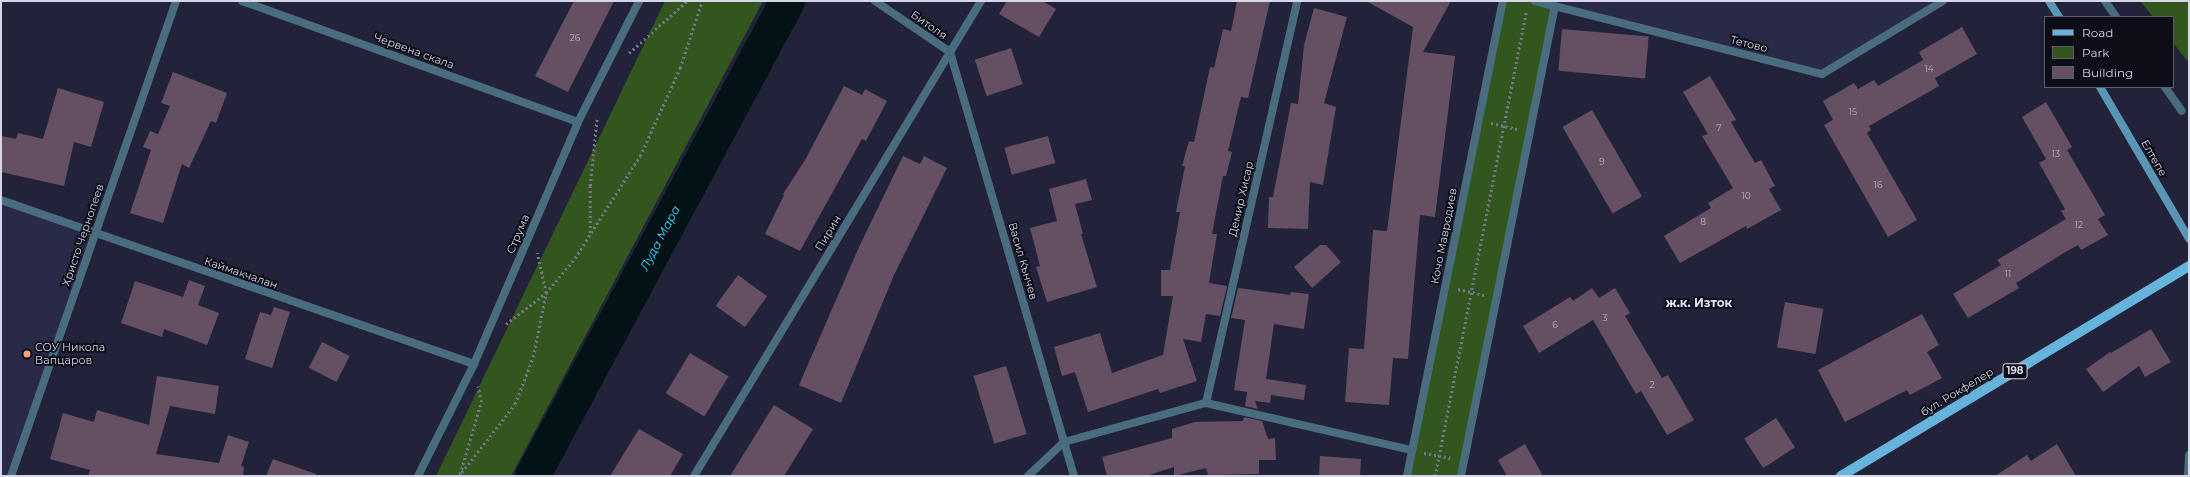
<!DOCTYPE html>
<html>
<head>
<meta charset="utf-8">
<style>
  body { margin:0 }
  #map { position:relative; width:2190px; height:477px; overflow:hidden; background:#22233a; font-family:Montserrat,sans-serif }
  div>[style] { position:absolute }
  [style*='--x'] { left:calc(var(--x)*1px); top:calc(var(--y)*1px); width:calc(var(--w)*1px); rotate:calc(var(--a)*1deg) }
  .built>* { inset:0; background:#292a47 }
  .green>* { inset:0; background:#33561f }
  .river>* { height:35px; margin:-17.5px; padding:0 17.5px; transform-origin:17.5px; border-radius:17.5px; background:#031214 }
  .building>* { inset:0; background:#654f63; transform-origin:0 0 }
  .path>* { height:2.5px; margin-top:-1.25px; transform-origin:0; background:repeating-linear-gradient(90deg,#77788c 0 2px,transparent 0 5px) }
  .service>* { height:8px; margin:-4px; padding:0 4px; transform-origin:4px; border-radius:4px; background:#496d7f }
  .minor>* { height:8px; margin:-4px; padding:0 4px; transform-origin:4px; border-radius:4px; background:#496d7f }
  .secondary>* { height:8px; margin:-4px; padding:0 4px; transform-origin:4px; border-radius:4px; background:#5a95b3 }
  .primary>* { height:10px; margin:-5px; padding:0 5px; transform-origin:5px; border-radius:5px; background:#66b4db }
  .dots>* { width:11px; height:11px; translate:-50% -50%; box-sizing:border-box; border:2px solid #0d0d18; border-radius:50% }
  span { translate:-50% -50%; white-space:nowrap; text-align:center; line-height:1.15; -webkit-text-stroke:3.5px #0d0d18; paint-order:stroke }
  .number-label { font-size:9px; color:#b9b4c5 }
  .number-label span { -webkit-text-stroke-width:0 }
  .shield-label span { padding:1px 3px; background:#0d0d18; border:1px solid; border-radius:3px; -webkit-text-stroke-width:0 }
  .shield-label { font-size:10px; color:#d5d6e6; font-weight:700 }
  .street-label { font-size:11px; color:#d5d6e6 }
  .poi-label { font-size:11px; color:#d5d6e6 }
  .left { translate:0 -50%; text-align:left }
  .water-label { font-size:12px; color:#20e9fc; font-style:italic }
  .neighbourhood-label { font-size:12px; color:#dfe2fb; font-weight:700 }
  .frame { position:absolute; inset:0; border:2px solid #d5d6e6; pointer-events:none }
  .legend { position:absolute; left:2044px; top:16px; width:130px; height:72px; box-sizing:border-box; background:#0d0d18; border:1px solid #5d5d6a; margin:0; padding:5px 7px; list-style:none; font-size:12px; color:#d5d6e6 }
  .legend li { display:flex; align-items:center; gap:8px; height:20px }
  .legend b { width:20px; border:1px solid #5d5d6a }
</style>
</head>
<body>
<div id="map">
  <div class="built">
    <i style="clip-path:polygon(1535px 1px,1938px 1px,1822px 74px)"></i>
    <i style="clip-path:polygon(1px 200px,95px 235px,11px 476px,1px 476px)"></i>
  </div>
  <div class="green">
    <i style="clip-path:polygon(665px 1px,763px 1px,511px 476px,436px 476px)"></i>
    <i style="clip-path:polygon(1503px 1px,1535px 1px,1555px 7px,1461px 476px,1407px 476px)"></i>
    <i style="clip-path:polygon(2140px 1px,2189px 1px,2189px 63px,2173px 43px,2173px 17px,2153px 17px)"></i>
  </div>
  <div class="river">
    <i style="--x:532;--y:476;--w:539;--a:-61.77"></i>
  </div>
  <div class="building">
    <i style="clip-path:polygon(574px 1px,614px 1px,568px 92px,535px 76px)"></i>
    <i style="clip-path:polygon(1007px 1px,1042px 1px,1056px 9px,1039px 37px,999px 14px)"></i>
    <i style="clip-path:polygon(1237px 1px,1270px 1px,1248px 98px,1241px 97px,1228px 151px,1232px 152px,1226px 176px,1223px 176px,1212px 234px,1217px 234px,1209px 283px,1227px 286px,1220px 316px,1206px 314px,1201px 342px,1183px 339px,1197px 381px,1160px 393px,1158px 389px,1088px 412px,1075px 372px,1062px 376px,1054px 347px,1100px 333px,1112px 373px,1163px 355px,1173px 296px,1161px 296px,1161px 270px,1170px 270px,1180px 212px,1176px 212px,1185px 166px,1182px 166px,1189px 141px,1194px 142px,1210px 67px,1214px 68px,1223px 29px,1231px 31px)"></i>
    <i style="clip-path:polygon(1366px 1px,1451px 1px,1423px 52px,1455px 56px,1435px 217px,1420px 215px,1408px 359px,1393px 358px,1389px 405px,1345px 402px,1349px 348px,1364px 349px,1373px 230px,1387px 231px,1413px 27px)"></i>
    <i style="clip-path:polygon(1314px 8px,1347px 17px,1324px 103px,1336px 107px,1323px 185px,1310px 182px,1308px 229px,1268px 228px,1269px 197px,1273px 197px,1291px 103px,1298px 104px,1304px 45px)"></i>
    <i style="clip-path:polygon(1962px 27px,1977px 54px,1935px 78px,1939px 86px,1869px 126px,1871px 130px,1867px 133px,1917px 220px,1888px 237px,1824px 125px,1833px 120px,1823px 101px,1854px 83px,1858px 89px,1874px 80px,1878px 86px,1923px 60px,1919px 52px)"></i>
    <i style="left:1562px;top:29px;width:87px;height:42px;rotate:5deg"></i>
    <i style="left:1011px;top:48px;width:38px;height:38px;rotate:72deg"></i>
    <i style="clip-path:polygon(173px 72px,227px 93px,216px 123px,211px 121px,189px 168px,182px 164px,163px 223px,130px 213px,151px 150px,143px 147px,150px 131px,158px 134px,170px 106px,161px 103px)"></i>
    <i style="clip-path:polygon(1710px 76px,1736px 120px,1731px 122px,1755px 163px,1761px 160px,1775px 186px,1769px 189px,1781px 210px,1747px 229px,1746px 226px,1680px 263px,1664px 236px,1711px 208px,1708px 203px,1733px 188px,1702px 136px,1708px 134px,1683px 92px)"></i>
    <i style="clip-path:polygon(844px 86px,862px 95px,865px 89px,887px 101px,866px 141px,862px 139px,800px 251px,765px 234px,784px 195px,783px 194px,805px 160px)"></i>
    <i style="clip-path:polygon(58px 88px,104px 102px,91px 147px,74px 142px,64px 186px,1px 172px,1px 136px,16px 139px,18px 133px,43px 139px)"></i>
    <i style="clip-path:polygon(2046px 102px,2072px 147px,2067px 150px,2105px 215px,2098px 219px,2108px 235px,2081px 250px,2078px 245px,2062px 254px,2016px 283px,2019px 288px,1968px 318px,1953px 294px,2001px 265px,1997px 260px,2066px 219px,2061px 211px,2065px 209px,2039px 163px,2046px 159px,2022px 117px)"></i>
    <i style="left:1592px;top:110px;width:100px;height:34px;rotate:60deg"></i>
    <i style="left:1048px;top:136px;width:28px;height:45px;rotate:75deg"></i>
    <i style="clip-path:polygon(903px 156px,920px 164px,924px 156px,947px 168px,894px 275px,841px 403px,799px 385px,859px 247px)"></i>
    <i style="clip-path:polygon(1086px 179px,1092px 200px,1075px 204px,1083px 234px,1081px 234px,1097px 287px,1047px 302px,1036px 267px,1040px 266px,1030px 228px,1057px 221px,1049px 189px)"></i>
    <i style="clip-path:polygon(1320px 245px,1326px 245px,1341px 262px,1312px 288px,1294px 267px)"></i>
    <i style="left:738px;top:275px;width:36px;height:38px;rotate:36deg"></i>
    <i style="clip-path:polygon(189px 280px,205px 286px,198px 305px,219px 313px,207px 345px,164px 329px,162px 337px,121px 323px,135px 281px,183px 297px)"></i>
    <i style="clip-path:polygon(1238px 288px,1290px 295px,1291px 292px,1309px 294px,1304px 329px,1274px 324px,1266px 379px,1306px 385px,1304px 400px,1271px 395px,1270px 403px,1255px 401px,1258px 409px,1245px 406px,1247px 392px,1234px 390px,1245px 320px,1231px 318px)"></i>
    <i style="clip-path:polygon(1592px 288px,1599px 298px,1615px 288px,1630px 313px,1625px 316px,1662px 378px,1668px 375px,1694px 420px,1667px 435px,1641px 391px,1636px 394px,1593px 320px,1539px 353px,1523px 326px,1570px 297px,1573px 301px)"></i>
    <i style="left:1785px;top:302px;width:39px;height:46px;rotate:10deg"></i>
    <i style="clip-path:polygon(274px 307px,290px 312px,272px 368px,245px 359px,260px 312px,271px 315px)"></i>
    <i style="clip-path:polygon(1922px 314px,1939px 345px,1927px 352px,1942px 378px,1910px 395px,1907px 390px,1845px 422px,1818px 370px)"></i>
    <i style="clip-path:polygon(2151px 329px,2171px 362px,2145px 377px,2139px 366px,2103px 392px,2086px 369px,2110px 352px,2111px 353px)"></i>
    <i style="left:322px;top:342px;width:31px;height:29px;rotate:27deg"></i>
    <i style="left:690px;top:353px;width:45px;height:47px;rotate:31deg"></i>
    <i style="left:1006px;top:366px;width:71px;height:34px;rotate:73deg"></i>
    <i style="clip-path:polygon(157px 376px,219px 386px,215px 414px,170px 406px,156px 454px,219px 463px,228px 435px,249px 442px,241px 466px,244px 467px,243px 476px,88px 476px,90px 470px,50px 459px,63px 413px,94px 422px,97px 410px,149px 425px)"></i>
    <i style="clip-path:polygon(774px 405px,813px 429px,784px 476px,730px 476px)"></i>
    <i style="clip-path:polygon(1244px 417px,1262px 421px,1268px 439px,1275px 438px,1276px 460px,1259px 460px,1259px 474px,1208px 475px,1206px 468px,1174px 476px,1174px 467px,1146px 476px,1107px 476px,1102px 457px,1172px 438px,1172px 429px,1195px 422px,1243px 421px)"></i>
    <i style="left:1776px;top:418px;width:35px;height:38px;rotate:57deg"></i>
    <i style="clip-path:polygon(639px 429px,683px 454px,670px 476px,610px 476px)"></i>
    <i style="clip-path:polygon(1525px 444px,1543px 476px,1507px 476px,1498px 460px)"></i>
    <i style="clip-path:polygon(2057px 444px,2076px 476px,1995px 476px,2027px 455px,2031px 461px)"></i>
    <i style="clip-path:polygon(1320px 456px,1361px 459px,1360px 476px,1319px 476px)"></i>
    <i style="clip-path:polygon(273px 459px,316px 474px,315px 476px,266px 476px)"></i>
  </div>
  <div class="path">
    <i style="--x:629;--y:53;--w:78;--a:-41.9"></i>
    <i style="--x:1491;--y:123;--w:27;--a:13"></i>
    <i style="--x:590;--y:233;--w:47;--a:-90"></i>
    <i style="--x:590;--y:186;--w:69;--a:-84.2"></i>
    <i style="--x:1458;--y:289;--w:27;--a:13"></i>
    <i style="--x:506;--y:324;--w:51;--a:-37.8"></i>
    <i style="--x:546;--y:293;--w:45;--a:-50.4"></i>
    <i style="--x:575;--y:258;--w:121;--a:-57.5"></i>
    <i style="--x:640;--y:156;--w:97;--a:-65.6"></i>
    <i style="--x:680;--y:68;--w:71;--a:-71.8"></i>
    <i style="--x:1424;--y:453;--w:27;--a:10"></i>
    <i style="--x:460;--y:474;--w:75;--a:-73.7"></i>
    <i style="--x:481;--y:402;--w:16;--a:-101"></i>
    <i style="--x:459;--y:476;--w:91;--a:-52.1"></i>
    <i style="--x:515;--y:404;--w:50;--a:-69"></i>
    <i style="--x:533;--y:357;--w:65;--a:-78.5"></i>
    <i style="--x:546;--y:293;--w:41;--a:-102.7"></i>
    <i style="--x:1435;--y:476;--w:474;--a:-78.9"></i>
  </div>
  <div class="service">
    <i style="--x:2105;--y:1;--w:19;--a:55"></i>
    <i style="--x:2165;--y:87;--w:29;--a:55"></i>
  </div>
  <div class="minor">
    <i style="--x:242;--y:1;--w:357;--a:19.8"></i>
    <i style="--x:875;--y:1;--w:91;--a:34.2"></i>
    <i style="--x:950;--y:52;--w:442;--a:73.7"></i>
    <i style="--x:1535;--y:1;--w:296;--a:14.3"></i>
    <i style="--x:1822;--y:74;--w:141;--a:-31.1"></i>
    <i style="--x:1;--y:200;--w:501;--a:19.12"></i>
    <i style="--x:1206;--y:403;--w:412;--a:-77.2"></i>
    <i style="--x:11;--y:476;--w:503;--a:-70.84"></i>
    <i style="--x:418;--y:476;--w:125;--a:-63.4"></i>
    <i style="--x:474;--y:364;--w:263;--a:-66.7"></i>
    <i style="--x:578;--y:122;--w:136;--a:-63.2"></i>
    <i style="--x:694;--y:476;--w:555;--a:-58.86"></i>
    <i style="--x:1028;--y:476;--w:50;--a:-43.4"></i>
    <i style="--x:1064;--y:442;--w:147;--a:-15.4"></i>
    <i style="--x:1206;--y:403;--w:211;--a:12.9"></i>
    <i style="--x:1407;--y:476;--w:485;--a:-78.6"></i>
    <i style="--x:1461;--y:476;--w:478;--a:-78.7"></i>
    <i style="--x:2188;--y:476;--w:21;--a:-87"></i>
  </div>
  <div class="secondary">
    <i style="--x:2049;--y:1;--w:19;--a:58"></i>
    <i style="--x:2100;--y:87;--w:176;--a:59.6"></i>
  </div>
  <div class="primary">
    <i style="--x:1841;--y:476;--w:406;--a:-31.1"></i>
  </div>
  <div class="dots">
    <i style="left:27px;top:354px;background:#f1a17b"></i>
  </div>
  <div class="number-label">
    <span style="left:575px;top:38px">26</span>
    <span style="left:1929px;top:69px">14</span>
    <span style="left:1853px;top:112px">15</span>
    <span style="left:1719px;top:128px">7</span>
    <span style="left:2056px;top:154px">13</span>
    <span style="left:1602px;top:162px">9</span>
    <span style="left:1878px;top:185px">16</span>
    <span style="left:1746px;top:196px">10</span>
    <span style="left:1703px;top:222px">8</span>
    <span style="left:2079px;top:225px">12</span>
    <span style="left:2008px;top:274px">11</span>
    <span style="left:1605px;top:318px">3</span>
    <span style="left:1555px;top:325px">6</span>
    <span style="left:1652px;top:385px">2</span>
  </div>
  <div class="shield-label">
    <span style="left:2015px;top:371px">198</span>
  </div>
  <div class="street-label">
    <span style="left:929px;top:25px;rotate:35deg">Битоля</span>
    <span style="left:1749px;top:44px;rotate:14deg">Тетово</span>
    <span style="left:414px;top:51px;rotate:20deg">Червена скала</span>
    <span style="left:2154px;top:158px;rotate:60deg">Елтепе</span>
    <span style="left:1241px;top:199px;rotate:-77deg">Демир Хисар</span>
    <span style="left:828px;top:233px;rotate:-59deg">Пирин</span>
    <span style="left:518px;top:234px;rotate:-67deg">Струма</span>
    <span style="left:83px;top:235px;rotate:-71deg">Христо Чернопеев</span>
    <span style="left:1444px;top:236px;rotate:-79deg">Кочо Мавродиев</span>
    <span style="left:1023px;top:261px;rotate:74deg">Васил Кънчев</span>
    <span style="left:241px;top:273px;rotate:19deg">Каймакчалан</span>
    <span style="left:1957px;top:392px;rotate:-31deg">бул. Рокфелер</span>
  </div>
  <div class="poi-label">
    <span class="left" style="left:35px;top:354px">СОУ Никола<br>Вапцаров</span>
  </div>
  <div class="water-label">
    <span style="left:660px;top:238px;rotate:-62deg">Луда Мара</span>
  </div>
  <div class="neighbourhood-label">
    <span style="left:1699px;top:303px">ж.к. Изток</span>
  </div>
  <div class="frame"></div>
  <ul class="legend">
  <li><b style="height:5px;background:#66b4db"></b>Road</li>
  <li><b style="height:11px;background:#33561f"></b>Park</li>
  <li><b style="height:11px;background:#654f63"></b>Building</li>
  </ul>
</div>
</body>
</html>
